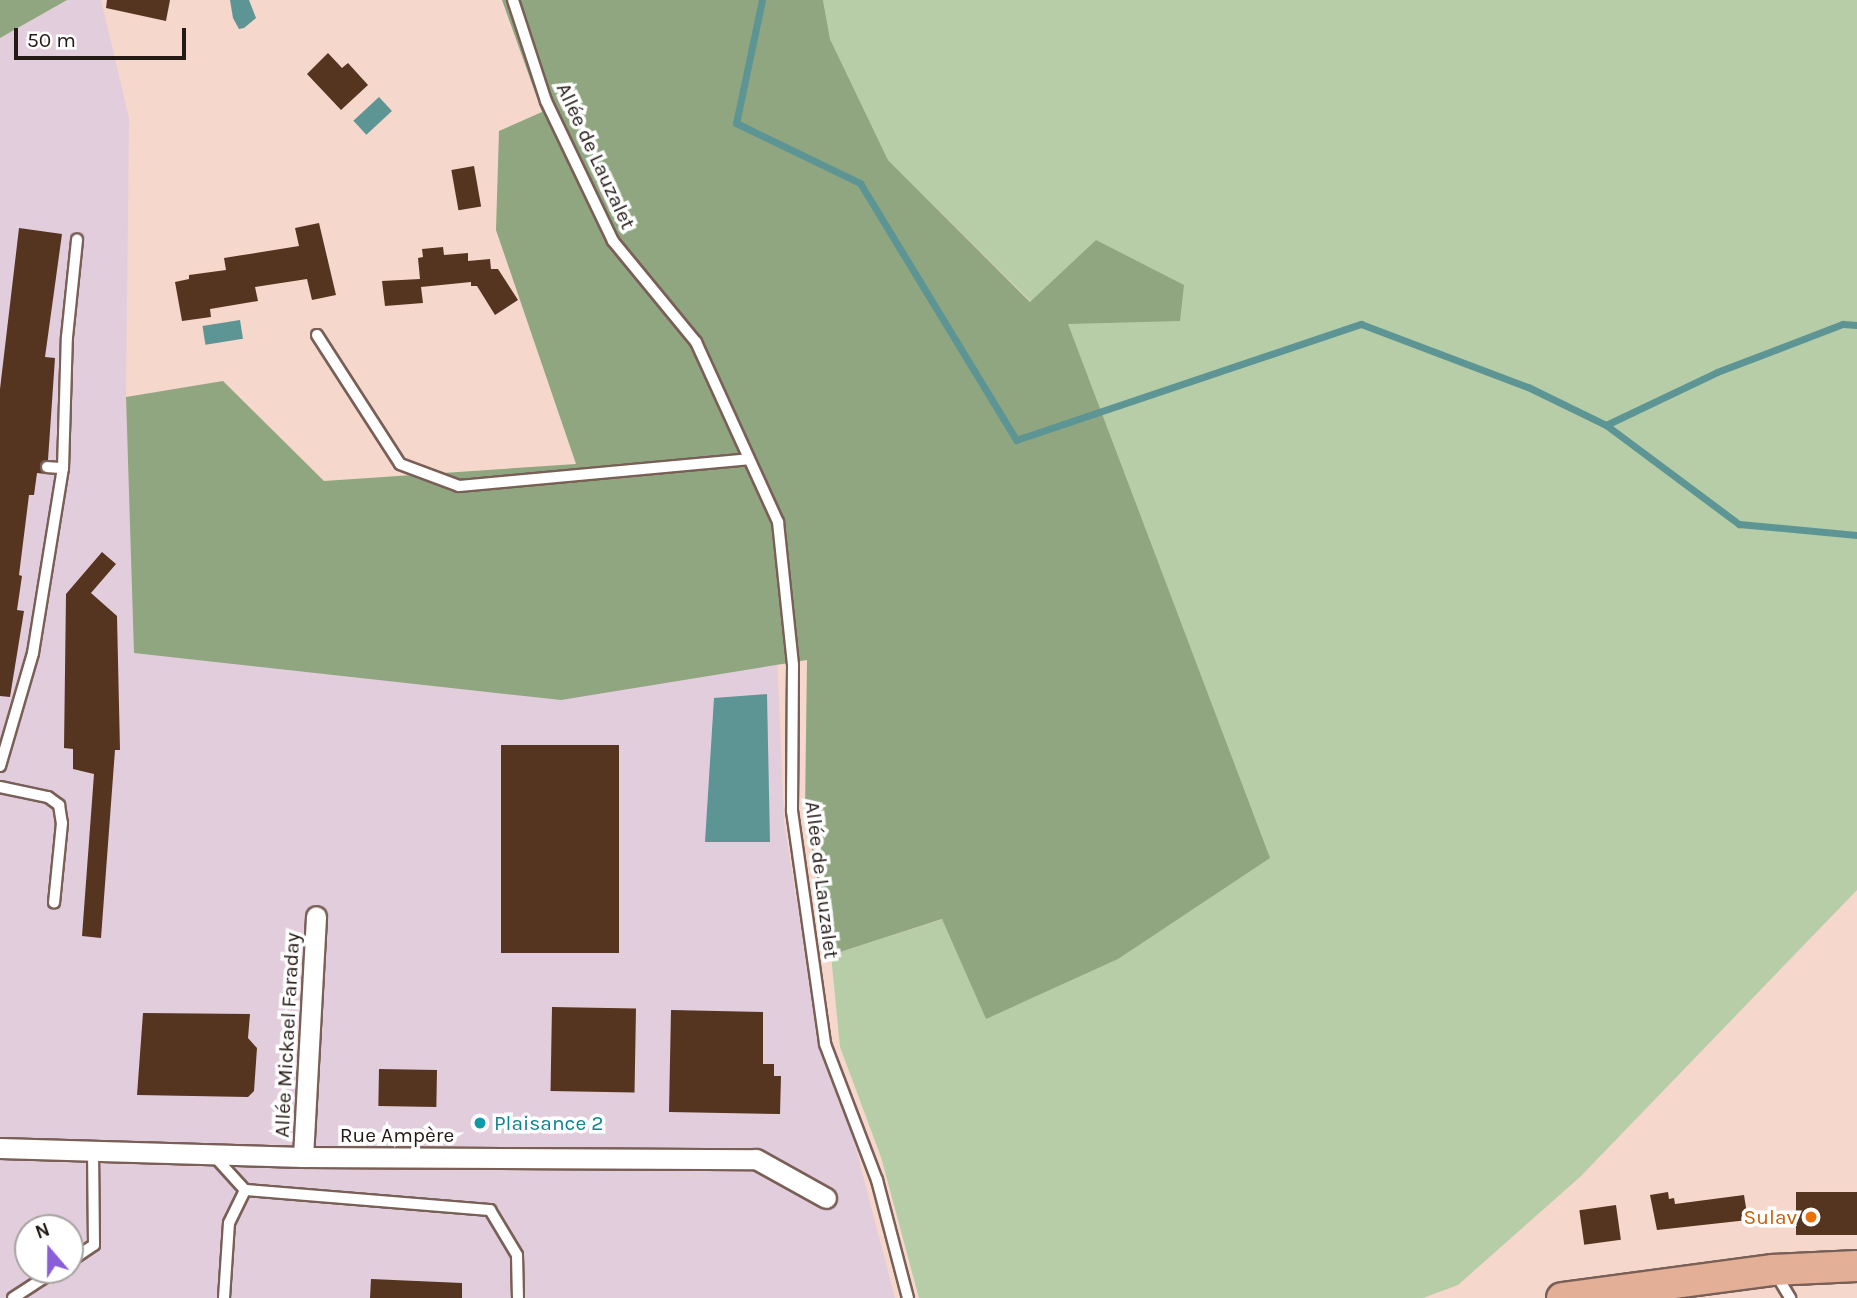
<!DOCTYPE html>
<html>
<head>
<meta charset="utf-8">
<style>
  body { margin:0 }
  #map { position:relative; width:1857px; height:1298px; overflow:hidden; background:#f5d7cc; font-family:Karla,sans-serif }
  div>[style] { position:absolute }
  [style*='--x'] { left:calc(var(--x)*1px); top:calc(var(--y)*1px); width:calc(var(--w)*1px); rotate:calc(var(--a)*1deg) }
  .industrial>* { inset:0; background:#e2cddc }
  .green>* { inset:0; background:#b6cda8 }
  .forest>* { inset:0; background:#8fa681 }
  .water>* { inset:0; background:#5d9494; transform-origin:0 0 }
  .stream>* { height:7px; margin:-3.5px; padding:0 3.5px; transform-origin:3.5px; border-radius:3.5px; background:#5d9494 }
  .building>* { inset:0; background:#55351f; transform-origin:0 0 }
  .roads { filter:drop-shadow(2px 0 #795f56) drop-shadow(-2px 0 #795f56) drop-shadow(0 2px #795f56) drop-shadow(0 -2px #795f56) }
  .service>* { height:10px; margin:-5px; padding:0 5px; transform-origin:5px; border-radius:5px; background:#fff }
  .minor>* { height:19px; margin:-9.5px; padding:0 9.5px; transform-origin:9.5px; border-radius:9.5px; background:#fff }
  .primary>* { height:30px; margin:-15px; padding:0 15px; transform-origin:15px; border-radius:15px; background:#e3af96 }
  .dots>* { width:19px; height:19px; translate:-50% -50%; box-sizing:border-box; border:4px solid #fff; border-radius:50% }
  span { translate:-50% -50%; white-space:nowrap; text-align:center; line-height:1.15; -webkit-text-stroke:7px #fff; paint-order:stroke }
  .street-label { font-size:21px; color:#231915 }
  .culture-label { font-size:21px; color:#0d838f }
  .left { translate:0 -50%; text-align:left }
  .food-label { font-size:21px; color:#c56008 }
  .right { translate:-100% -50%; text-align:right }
  .north { position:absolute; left:14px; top:1214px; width:70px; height:70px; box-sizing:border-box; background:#fff; border:2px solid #a7a3a1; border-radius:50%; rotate:340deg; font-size:19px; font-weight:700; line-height:28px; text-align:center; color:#231915 }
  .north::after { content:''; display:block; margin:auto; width:24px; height:32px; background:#8a5ed8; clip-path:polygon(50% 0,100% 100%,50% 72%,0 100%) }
  .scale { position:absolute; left:14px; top:28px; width:172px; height:32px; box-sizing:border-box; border:4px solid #231915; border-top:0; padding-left:9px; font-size:21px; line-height:24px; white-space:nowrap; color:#231915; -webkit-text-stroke:5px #fff; paint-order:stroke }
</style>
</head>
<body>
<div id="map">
  <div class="industrial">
    <i style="clip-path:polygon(evenodd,67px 0,101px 0,129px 118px,126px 397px,135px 653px,777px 652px,784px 822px,821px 1053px,853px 1137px,895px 1298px,0 1298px,0 38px,67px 0,28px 1228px,70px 1228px,70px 1270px,28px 1270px,28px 1228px)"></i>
  </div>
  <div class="green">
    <i style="clip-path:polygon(823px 0,1857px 0,1857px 890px,1580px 1177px,1458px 1285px,1423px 1298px,919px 1298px,881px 1157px,840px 1047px,831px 955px,943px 919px,986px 1019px,1031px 302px,888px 160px,830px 39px)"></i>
  </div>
  <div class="forest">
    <i style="clip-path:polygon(0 0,67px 0,0 38px)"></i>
    <i style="clip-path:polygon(502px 0,823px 0,830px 39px,888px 160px,1030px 302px,1096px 240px,1184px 285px,1180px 321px,1068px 324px,1270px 858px,1118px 959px,986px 1019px,942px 919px,831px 955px,805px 812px,807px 660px,561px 700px,134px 653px,126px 397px,223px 381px,324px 481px,576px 464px,496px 230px,499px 131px,542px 112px)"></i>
  </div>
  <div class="water">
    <i style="clip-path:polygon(230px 0,249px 0,256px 18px,244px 28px,239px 29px,233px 18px)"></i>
    <i style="left:379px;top:97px;width:19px;height:35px;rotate:47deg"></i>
    <i style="left:240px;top:320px;width:19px;height:38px;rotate:81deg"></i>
    <i style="clip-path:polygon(767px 694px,770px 842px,705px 842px,714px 698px)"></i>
  </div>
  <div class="stream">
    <i style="--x:762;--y:0;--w:126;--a:101.9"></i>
    <i style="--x:736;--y:123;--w:138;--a:25.8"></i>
    <i style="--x:860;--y:183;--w:301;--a:58.7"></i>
    <i style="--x:1016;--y:440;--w:364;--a:-18.6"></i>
    <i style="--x:1361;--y:324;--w:178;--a:20.7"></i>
    <i style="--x:1528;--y:387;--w:87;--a:26"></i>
    <i style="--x:1606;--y:425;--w:123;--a:-25.5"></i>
    <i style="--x:1717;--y:372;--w:135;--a:-20.9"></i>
    <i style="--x:1843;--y:324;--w:14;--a:4"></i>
    <i style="--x:1606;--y:425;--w:166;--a:36.7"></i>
    <i style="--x:1739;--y:524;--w:119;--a:5.3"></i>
  </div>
  <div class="building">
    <i style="clip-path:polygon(107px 0,170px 0,166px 21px,106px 8px)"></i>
    <i style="clip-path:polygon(328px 53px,342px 68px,348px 63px,368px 85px,341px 110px,307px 74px)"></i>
    <i style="left:474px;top:166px;width:41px;height:23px;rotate:80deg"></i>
    <i style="clip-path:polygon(319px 223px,336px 295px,312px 300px,307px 279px,255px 287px,258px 301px,210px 309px,211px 317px,182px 321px,175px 282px,189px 279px,189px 275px,226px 270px,224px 258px,299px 246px,295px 228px)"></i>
    <i style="clip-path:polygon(19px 228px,62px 234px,45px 357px,55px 358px,48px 460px,40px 466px,46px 474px,37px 473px,34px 495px,29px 495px,19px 575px,22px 576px,17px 610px,24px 611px,10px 697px,0 696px,0 389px)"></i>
    <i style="clip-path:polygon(443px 247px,444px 255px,468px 253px,468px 261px,490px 259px,491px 269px,498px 269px,518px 300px,495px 315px,477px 286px,471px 286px,471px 282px,421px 287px,423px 303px,385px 306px,382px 281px,420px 279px,418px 258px,423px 257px,422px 249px)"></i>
    <i style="clip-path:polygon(102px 552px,116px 564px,91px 593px,117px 616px,120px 750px,115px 750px,101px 938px,82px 936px,94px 774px,73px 769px,73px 749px,64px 748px,66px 594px)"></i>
    <i style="left:619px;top:745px;width:208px;height:118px;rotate:90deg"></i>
    <i style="left:552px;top:1007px;width:84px;height:84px;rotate:1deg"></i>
    <i style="clip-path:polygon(671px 1010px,763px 1012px,763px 1064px,774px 1064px,774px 1076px,781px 1076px,780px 1114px,669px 1112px)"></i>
    <i style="clip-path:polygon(143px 1013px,250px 1014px,248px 1038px,257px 1048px,254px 1091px,248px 1097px,137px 1095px)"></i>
    <i style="left:379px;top:1069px;width:58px;height:37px;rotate:1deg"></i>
    <i style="clip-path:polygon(1668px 1192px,1669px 1199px,1674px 1198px,1675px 1204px,1744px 1195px,1748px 1220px,1657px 1230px,1650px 1195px)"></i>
    <i style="left:1857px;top:1192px;width:43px;height:61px;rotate:90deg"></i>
    <i style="left:1616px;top:1205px;width:35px;height:37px;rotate:82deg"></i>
    <i style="clip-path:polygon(371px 1279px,462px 1283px,462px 1298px,370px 1298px)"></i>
  </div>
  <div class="roads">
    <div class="service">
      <i style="--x:513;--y:0;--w:106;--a:71.9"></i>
      <i style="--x:546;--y:101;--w:155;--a:64.4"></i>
      <i style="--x:613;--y:241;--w:131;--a:50.6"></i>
      <i style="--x:696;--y:342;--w:198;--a:65.5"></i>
      <i style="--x:778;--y:522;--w:144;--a:84"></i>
      <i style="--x:793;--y:665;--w:146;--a:90.4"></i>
      <i style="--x:792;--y:811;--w:235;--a:81.9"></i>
      <i style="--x:825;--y:1044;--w:146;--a:69.1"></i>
      <i style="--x:877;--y:1180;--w:122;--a:75.3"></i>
      <i style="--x:317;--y:335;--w:153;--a:57.2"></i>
      <i style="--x:400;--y:464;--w:63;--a:20.4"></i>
      <i style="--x:459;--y:486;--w:291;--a:-5.3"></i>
      <i style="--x:47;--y:467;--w:16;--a:4"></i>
      <i style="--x:0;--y:766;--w:118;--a:-73.7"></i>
      <i style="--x:33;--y:653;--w:187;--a:-80.8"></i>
      <i style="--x:63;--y:468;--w:131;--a:-88.3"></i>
      <i style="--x:67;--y:337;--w:98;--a:-84.1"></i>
      <i style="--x:0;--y:787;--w:49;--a:11.8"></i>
      <i style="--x:48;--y:797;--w:14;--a:36"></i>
      <i style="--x:59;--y:805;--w:18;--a:81"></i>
      <i style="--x:62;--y:823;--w:80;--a:95.7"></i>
      <i style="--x:215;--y:1157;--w:45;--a:47.7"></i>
      <i style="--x:70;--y:1261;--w:29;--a:-34"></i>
      <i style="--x:94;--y:1245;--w:94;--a:-90.6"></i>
      <i style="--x:1777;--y:1276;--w:26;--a:59"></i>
      <i style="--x:13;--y:1298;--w:51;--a:-33.1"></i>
      <i style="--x:224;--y:1298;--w:75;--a:-86.2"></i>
      <i style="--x:229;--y:1223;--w:37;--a:-64"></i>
      <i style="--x:245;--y:1190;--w:246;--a:4.7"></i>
      <i style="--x:490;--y:1210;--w:52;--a:59"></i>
      <i style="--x:517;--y:1255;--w:43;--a:88.7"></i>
    </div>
    <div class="minor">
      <i style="--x:0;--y:1148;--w:303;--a:1.7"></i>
      <i style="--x:303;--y:1157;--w:453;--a:0.3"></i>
      <i style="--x:756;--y:1159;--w:80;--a:29.1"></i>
      <i style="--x:303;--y:1157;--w:241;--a:-86.9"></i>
    </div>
    <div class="primary">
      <i style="--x:1562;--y:1298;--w:213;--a:-7.6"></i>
      <i style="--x:1773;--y:1270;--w:84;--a:-2.7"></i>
    </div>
  </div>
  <div class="dots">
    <i style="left:480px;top:1123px;background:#0f9aa8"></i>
    <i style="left:1811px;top:1217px;background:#e8710a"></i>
  </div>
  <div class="street-label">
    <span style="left:596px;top:156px;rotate:65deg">Allée de Lauzalet</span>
    <span style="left:822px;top:880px;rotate:83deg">Allée de Lauzalet</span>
    <span style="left:287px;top:1035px;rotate:-87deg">Allée Mickael Faraday</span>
    <span style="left:397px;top:1135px">Rue Ampère</span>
  </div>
  <div class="culture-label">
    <span class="left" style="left:494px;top:1123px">Plaisance 2</span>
  </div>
  <div class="food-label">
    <span class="right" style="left:1797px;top:1217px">Sulav</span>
  </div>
  <div class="north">N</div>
  <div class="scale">50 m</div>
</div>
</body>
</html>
